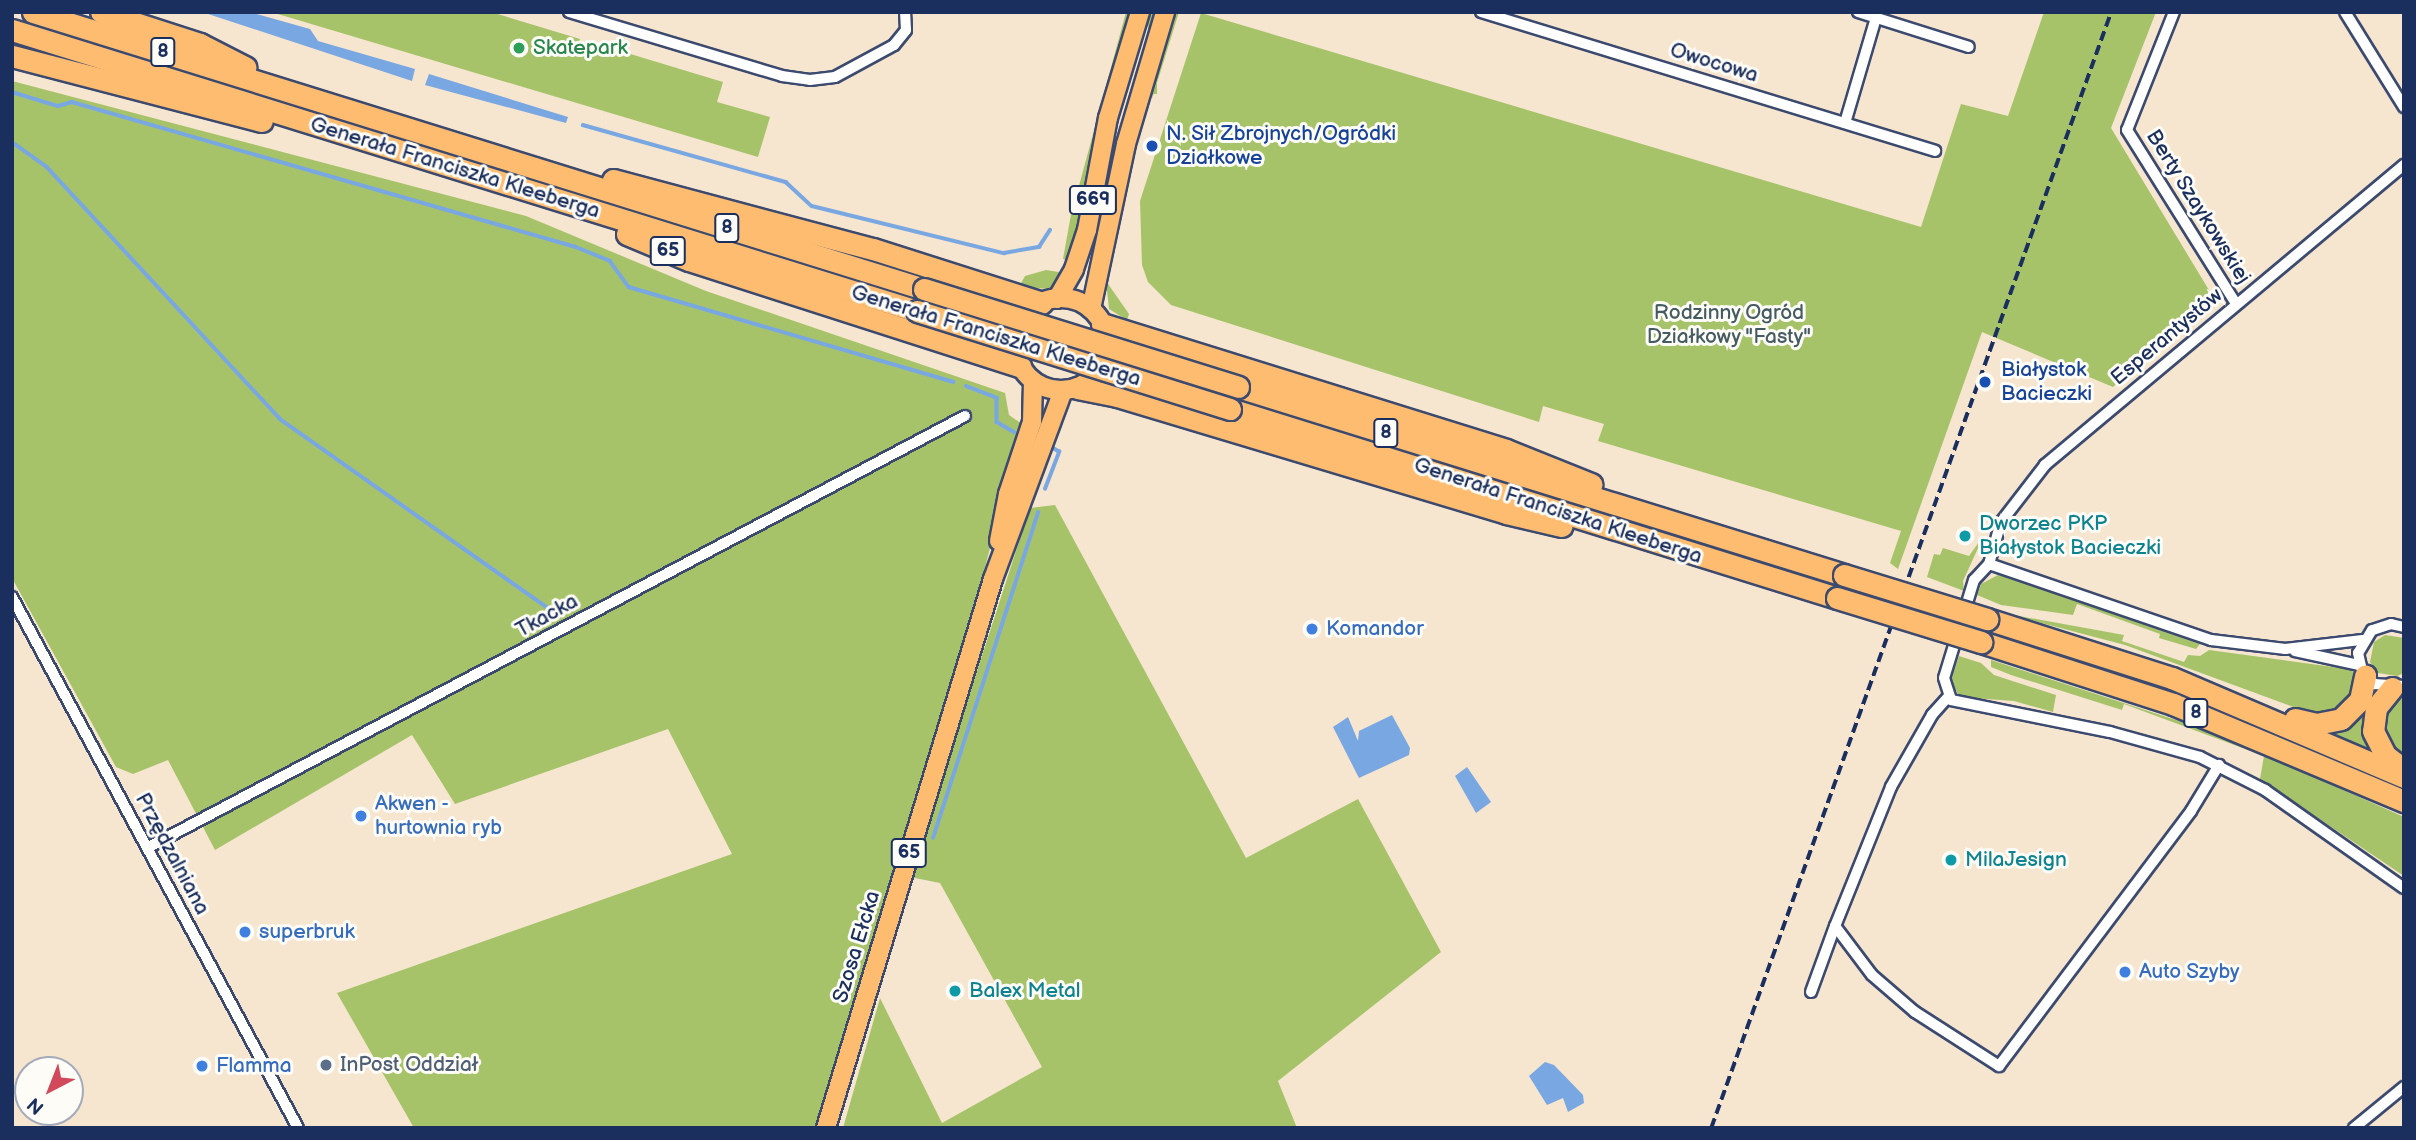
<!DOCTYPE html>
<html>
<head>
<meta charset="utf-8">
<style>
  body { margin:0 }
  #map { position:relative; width:2416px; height:1140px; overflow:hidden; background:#f6e5cf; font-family:"Balsamiq Sans",sans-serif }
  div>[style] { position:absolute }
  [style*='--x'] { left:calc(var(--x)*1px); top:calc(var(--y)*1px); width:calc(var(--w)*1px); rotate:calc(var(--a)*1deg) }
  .green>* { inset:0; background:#a7c36a; transform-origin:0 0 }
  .water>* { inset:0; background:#79a7e2 }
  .stream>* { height:3.5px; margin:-1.75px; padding:0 1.75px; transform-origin:1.75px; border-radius:1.75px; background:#79a7e2 }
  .roads { filter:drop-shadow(2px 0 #3c4a6f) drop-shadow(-2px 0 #3c4a6f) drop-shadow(0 2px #3c4a6f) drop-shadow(0 -2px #3c4a6f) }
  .street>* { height:10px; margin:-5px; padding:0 5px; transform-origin:5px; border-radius:5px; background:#fff }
  .primary>* { height:18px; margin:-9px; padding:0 9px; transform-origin:9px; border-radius:9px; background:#febc70 }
  .primary>.ring { margin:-9px; padding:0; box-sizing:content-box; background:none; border:18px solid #febc70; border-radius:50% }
  .highway>* { height:21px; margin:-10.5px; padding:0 10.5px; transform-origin:10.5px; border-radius:10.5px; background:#febc70 }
  .rail>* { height:3.5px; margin-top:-1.75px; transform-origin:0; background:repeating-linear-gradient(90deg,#1b2f5e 0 10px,transparent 0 15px) }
  .bridges { filter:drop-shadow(2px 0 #3c4a6f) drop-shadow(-2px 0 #3c4a6f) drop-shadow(0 2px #3c4a6f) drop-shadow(0 -2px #3c4a6f) }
  .highway-bridge>* { height:21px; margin:-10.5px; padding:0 10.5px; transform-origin:10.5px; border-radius:10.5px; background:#febc70 }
  .dots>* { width:19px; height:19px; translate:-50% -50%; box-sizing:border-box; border:4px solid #fdfcf7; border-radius:50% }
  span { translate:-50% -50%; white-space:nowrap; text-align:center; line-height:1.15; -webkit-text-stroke:6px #fdfcf7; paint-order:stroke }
  .shield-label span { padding:2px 5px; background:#fdfcf7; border:2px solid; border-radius:5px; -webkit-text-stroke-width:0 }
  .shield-label { font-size:19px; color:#1b2f5e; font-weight:700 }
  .leisure-label { font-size:21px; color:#27864d }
  .left { translate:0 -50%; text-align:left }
  .street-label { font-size:21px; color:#1b2f5e }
  .transit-label { font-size:21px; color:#164399 }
  .park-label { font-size:21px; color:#455b62 }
  .culture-label { font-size:21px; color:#0d838f }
  .shop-label { font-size:21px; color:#366cbe }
  .service-label { font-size:21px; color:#4e5e75 }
  .frame { position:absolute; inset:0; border:14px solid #1b2f5e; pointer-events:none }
  .north { position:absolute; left:14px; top:1056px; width:70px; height:70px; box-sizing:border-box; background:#fdfcf7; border:2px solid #a3aaba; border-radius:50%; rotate:222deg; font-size:19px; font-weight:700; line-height:28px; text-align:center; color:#1b2f5e }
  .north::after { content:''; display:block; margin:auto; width:24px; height:32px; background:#d1495b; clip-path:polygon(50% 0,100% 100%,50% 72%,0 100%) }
</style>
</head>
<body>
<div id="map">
  <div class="green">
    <i style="clip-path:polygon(271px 12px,491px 12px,580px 39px,578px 46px,591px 50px,594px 43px,723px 82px,717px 102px,770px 117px,758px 157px)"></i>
    <i style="clip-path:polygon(1126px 12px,1131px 12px,1100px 116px,1086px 193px,1076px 197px)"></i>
    <i style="left:1148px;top:12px;width:9px;height:82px"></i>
    <i style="clip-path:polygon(1173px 12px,1179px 12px,1152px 99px,1154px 77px)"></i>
    <i style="clip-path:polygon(2044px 12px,2156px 12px,2111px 128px,2215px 300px,2113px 387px,1982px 332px,1898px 569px,1890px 563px,1901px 531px,1598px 441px,1604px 424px,1543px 406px,1539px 422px,1171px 305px,1148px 282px,1142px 265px,1140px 201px,1201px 13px,1921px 227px,1961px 104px,2008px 116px)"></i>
    <i style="clip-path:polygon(12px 81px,526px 216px,706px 291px,1005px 393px,1009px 415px,1022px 424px,982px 579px,816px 1128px,414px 1128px,337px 993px,732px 854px,668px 729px,455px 804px,412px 735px,215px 850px,168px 760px,133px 774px,116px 767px,12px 578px)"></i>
    <i style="clip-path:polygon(1072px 209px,1083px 219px,1069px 261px,1063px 259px)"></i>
    <i style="clip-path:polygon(1046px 270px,1065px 273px,1049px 289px,1019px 287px,1025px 276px)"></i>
    <i style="clip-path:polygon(1106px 281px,1129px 314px,1127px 320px,1109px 309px)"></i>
    <i style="clip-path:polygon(1055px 505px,1246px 858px,1358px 799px,1441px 952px,1278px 1081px,1297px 1128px,843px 1128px,880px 998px,942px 1123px,1042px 1067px,940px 883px,910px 877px,1030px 508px)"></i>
    <i style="clip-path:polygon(1984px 535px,1963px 581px,1964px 591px,1927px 577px,1934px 554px,1940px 555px,1943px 548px,1969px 556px)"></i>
    <i style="clip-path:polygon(1998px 575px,2007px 577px,2200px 644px,2196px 649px,2159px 638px,2160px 634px,2077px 604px,2073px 615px,2001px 605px,1977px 595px,1981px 584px)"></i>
    <i style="clip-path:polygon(2003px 613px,2124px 635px,2122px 641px,2184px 662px,2188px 655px,2200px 656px,2209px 650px,2340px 668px,2341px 664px,2351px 669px,2359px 683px,2342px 712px,2315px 715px,2125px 645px)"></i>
    <i style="clip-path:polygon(1994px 629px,2190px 692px,2404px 784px,2404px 791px,2206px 704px,1992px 635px)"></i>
    <i style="clip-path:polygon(2385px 635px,2404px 638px,2404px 673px,2397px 676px,2378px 673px,2370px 662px,2374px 642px)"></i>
    <i style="clip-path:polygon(1959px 656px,1981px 663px,1994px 675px,2056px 695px,2053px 712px,2014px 701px,1960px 697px,1950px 681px)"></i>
    <i style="clip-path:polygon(1991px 660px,2179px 721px,2265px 755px,2404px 817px,2404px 876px,2260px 779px,2264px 756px,2124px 704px,2122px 710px,2011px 675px,1991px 667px)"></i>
    <i style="clip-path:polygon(2373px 688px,2378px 690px,2374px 752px,2329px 731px)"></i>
    <i style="clip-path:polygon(2404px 696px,2404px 759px,2383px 740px,2381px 709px,2393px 698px)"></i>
  </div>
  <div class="water">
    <i style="clip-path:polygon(202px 12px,250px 12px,310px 29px,318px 41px,415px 69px,412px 81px)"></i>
    <i style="clip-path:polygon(429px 74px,568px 117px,566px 123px,425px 85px)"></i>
    <i style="clip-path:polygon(1392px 715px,1410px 748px,1409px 755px,1359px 778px,1333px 727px,1348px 717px,1358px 741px,1359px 731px)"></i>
    <i style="clip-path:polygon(1467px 767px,1491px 802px,1476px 813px,1455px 776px)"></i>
    <i style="clip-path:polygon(1545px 1062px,1554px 1065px,1583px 1095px,1584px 1103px,1568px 1112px,1563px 1098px,1547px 1105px,1529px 1076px)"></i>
  </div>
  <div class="stream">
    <i style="--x:12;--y:92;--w:48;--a:16.9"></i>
    <i style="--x:58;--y:106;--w:15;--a:-16"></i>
    <i style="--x:72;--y:102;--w:524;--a:16.05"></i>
    <i style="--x:576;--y:247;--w:37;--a:22"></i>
    <i style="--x:610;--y:261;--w:32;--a:54"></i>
    <i style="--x:629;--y:287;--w:338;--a:16.3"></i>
    <i style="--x:583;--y:125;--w:211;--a:15.7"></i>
    <i style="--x:786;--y:182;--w:35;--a:43"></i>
    <i style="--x:812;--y:206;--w:198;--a:13.8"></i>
    <i style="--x:1004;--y:253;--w:36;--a:-10"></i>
    <i style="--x:1039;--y:247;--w:20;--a:-57"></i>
    <i style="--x:12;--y:142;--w:43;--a:35.5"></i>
    <i style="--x:47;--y:167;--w:343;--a:47.2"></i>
    <i style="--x:280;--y:419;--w:340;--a:35.2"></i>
    <i style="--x:966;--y:386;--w:33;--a:21"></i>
    <i style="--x:997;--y:398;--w:24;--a:90"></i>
    <i style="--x:997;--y:422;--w:20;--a:30"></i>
    <i style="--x:1045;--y:489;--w:40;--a:-69"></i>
    <i style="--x:1059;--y:452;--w:6;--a:-149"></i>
    <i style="--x:933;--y:838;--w:342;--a:-72.1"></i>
  </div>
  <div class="roads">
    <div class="street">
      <i style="--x:569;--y:12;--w:222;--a:16.7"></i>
      <i style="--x:782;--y:76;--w:28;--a:8"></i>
      <i style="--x:810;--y:80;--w:25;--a:-7"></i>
      <i style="--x:835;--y:77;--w:67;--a:-28.5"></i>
      <i style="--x:894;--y:45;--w:19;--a:-51"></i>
      <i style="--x:906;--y:30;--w:18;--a:-93"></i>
      <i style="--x:1481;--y:12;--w:475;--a:17"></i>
      <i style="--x:1858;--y:12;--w:116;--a:17.5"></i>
      <i style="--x:2174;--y:12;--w:127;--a:111.7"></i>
      <i style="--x:2127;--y:130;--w:205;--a:57.9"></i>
      <i style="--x:2345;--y:12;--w:112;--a:58.2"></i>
      <i style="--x:1845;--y:123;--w:109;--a:-73.6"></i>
      <i style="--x:1989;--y:564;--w:22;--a:133"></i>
      <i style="--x:1974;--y:580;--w:102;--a:107"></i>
      <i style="--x:1944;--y:678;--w:23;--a:72"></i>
      <i style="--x:1951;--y:700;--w:162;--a:11.4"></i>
      <i style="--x:2110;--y:732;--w:93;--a:15.5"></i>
      <i style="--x:2200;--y:757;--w:73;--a:26.9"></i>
      <i style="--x:2265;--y:790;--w:170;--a:35.2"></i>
      <i style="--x:1989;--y:564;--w:44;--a:-74.1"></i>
      <i style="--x:2001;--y:522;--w:72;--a:-52.3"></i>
      <i style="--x:2045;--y:465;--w:468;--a:-39.9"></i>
      <i style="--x:1989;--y:564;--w:235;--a:18.9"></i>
      <i style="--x:2211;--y:640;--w:75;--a:6.9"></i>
      <i style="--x:2285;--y:649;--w:78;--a:-6.7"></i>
      <i style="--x:12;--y:597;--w:603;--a:61.69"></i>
      <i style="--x:2404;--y:627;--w:13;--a:-167"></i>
      <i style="--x:2391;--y:624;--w:20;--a:162"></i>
      <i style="--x:2372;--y:630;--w:27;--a:121"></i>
      <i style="--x:2358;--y:653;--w:18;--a:77"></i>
      <i style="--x:2362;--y:671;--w:18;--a:47"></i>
      <i style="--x:2374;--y:684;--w:30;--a:4"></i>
      <i style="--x:2295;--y:651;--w:66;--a:12.3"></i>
      <i style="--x:1948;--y:697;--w:24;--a:132"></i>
      <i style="--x:1932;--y:715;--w:83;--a:119.7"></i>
      <i style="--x:1891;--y:787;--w:150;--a:111.9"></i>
      <i style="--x:1835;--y:926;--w:61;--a:52.9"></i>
      <i style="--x:1872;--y:975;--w:57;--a:40.7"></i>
      <i style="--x:1915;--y:1012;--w:100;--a:32.7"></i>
      <i style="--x:1999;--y:1066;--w:319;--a:-53"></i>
      <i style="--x:2191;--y:811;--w:54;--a:-58.7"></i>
      <i style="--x:147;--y:848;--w:925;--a:-27.84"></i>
      <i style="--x:1811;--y:992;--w:70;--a:-70"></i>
      <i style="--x:2354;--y:1128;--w:65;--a:-39.4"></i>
    </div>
    <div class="primary">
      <i class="ring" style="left:1015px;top:298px;width:74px;height:74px"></i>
      <i style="--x:1057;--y:299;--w:34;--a:-60"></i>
      <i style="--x:1074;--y:269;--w:41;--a:-71.6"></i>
      <i style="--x:1087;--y:230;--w:114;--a:-79.4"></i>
      <i style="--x:1108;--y:118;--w:111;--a:-73.2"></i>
      <i style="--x:1091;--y:309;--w:169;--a:-78"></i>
      <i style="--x:1126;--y:144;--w:138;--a:-73.5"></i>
      <i style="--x:999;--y:541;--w:48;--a:-79.2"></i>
      <i style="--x:1008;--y:494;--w:76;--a:-71.6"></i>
      <i style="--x:1032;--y:422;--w:41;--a:-88.6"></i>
      <i style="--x:826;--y:1128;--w:574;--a:-73.08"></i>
      <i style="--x:993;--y:579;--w:201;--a:-69.6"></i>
    </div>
    <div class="highway">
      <i style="--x:33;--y:12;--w:933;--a:17.27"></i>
      <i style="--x:101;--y:12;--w:104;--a:17.9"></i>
      <i style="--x:200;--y:44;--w:51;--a:27.1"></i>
      <i style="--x:12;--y:30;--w:948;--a:17.25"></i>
      <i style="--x:12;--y:56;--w:258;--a:14.6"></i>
      <i style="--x:613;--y:180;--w:269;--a:14.9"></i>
      <i style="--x:873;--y:249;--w:177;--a:17.7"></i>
      <i style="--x:627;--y:234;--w:67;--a:22.8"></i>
      <i style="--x:689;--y:260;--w:348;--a:17.8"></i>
      <i style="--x:1102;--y:324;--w:423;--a:17.3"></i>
      <i style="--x:1506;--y:450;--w:92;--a:21.8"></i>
      <i style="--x:1238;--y:387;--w:634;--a:17.24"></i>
      <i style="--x:1077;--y:388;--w:41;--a:11.3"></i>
      <i style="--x:1117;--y:396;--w:406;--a:16.7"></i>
      <i style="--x:1506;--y:513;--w:57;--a:13.1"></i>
      <i style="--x:1230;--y:409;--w:636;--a:17.29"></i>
      <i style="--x:1987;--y:619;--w:194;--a:17.7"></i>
      <i style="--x:2172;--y:678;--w:252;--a:23.1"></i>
      <i style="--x:1981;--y:642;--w:202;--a:17.9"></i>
      <i style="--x:2173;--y:704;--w:251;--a:22.8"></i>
      <i style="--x:2392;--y:688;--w:26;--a:129"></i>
      <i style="--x:2376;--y:708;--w:23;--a:97"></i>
      <i style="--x:2373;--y:731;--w:28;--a:63"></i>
      <i style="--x:2386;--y:756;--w:20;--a:37"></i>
      <i style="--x:2295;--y:719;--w:22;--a:13"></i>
      <i style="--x:2316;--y:724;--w:25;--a:-11"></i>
      <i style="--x:2341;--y:719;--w:27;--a:-45"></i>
      <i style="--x:2360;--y:700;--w:25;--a:-78"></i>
    </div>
  </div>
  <div class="rail">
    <i style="--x:1711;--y:1128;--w:1186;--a:-70.28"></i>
  </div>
  <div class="bridges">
    <div class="highway-bridge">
      <i style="--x:924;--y:289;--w:329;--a:17.3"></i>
      <i style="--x:917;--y:311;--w:328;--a:17.4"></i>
      <i style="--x:1844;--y:575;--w:150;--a:17.1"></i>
      <i style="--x:1837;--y:598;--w:151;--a:17"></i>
    </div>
  </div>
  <div class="dots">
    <i style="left:519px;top:48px;background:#2e9e5b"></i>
    <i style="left:1152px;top:146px;background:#1a4fb4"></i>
    <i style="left:1985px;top:382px;background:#1a4fb4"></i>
    <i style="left:1965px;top:536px;background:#0f9aa8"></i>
    <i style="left:1312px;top:629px;background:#3f7fe0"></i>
    <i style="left:361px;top:816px;background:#3f7fe0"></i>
    <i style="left:1951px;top:860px;background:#0f9aa8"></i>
    <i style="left:245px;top:932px;background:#3f7fe0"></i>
    <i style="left:2125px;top:972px;background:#3f7fe0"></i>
    <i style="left:955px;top:991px;background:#0f9aa8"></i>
    <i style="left:326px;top:1065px;background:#5c6f8a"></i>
    <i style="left:202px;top:1066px;background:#3f7fe0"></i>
  </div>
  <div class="shield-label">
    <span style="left:163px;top:52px">8</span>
    <span style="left:1093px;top:200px">669</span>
    <span style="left:727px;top:228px">8</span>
    <span style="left:668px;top:251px">65</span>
    <span style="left:1386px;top:433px">8</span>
    <span style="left:2196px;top:713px">8</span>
    <span style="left:909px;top:853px">65</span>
  </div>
  <div class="leisure-label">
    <span class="left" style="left:533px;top:48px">Skatepark</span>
  </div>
  <div class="street-label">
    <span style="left:1714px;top:63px;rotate:17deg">Owocowa</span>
    <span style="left:455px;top:168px;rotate:17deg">Generała Franciszka Kleeberga</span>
    <span style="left:2198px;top:207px;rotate:58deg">Berty Szaykowskiej</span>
    <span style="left:996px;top:336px;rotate:17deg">Generała Franciszka Kleeberga</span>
    <span style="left:2167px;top:337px;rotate:-40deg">Esperantystów</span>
    <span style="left:1558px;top:511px;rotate:18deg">Generała Franciszka Kleeberga</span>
    <span style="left:547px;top:616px;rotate:-29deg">Tkacka</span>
    <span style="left:172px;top:854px;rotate:62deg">Przędzalniana</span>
    <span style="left:857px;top:947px;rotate:-73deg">Szosa Ełcka</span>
  </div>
  <div class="transit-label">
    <span class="left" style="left:1166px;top:146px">N. Sił Zbrojnych/Ogródki<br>Działkowe</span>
    <span class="left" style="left:2001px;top:382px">Białystok<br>Bacieczki</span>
  </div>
  <div class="park-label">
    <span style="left:1729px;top:325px">Rodzinny Ogród<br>Działkowy "Fasty"</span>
  </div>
  <div class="culture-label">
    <span class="left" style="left:1979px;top:536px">Dworzec PKP<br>Białystok Bacieczki</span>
    <span class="left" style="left:1965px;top:860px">MilaJesign</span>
    <span class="left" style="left:969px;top:991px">Balex Metal</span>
  </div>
  <div class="shop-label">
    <span class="left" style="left:1326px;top:629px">Komandor</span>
    <span class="left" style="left:375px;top:816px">Akwen -<br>hurtownia ryb</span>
    <span class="left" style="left:259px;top:932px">superbruk</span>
    <span class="left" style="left:2139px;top:972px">Auto Szyby</span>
    <span class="left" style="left:216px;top:1066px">Flamma</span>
  </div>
  <div class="service-label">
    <span class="left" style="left:340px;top:1065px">InPost Oddział</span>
  </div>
  <div class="frame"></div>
  <div class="north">N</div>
</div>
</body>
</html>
